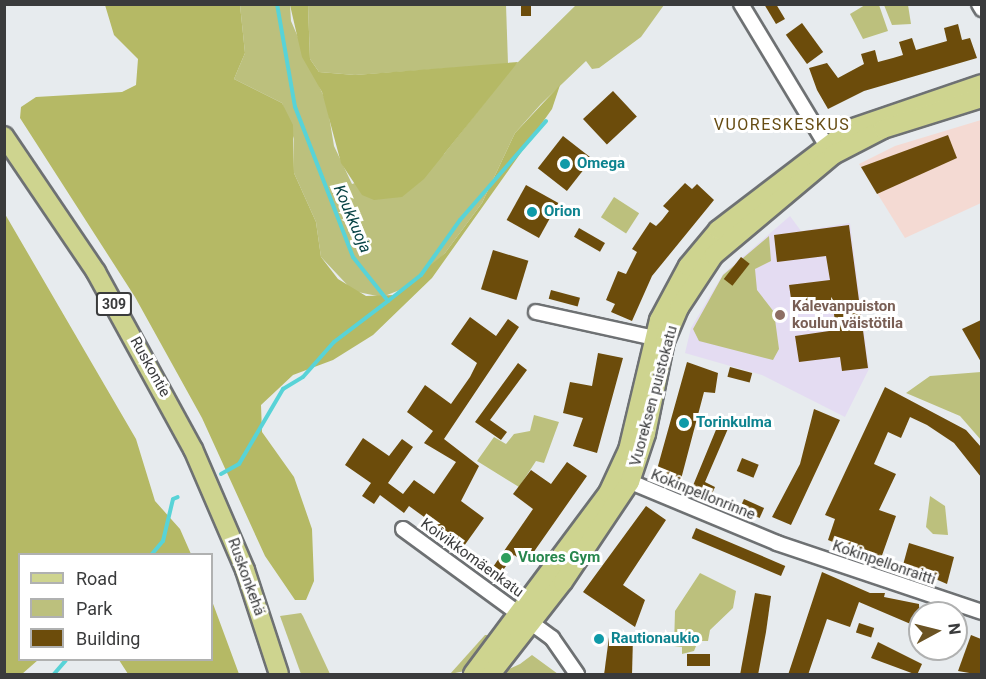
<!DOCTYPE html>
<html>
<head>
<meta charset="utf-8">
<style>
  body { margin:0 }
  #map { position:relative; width:986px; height:679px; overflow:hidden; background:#e7ebee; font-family:Roboto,sans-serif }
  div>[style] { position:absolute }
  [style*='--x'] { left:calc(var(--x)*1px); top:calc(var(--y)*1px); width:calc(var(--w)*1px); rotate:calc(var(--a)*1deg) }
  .commercial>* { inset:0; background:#f4dad3 }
  .education>* { inset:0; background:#e4dcf2 }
  .green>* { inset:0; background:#bcc07d; transform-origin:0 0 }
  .forest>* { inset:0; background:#b5b965 }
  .stream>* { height:4px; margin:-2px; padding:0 2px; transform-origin:2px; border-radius:2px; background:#58d3d7 }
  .building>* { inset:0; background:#6c4c0b; transform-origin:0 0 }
  .roads { filter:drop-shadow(2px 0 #6e7173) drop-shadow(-2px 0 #6e7173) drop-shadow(0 2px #6e7173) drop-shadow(0 -2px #6e7173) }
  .minor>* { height:14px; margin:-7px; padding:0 7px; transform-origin:7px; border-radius:7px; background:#fff }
  .major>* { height:18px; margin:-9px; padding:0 9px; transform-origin:9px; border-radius:9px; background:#ced48f }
  .dots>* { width:16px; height:16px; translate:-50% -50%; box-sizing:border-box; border:3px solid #fff; border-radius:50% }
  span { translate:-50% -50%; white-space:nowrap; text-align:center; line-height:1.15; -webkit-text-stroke:6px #fff; paint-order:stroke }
  .shield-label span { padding:2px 4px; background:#fff; border:2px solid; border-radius:4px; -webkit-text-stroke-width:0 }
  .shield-label { font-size:14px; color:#3a3b3c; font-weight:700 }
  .culture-label { font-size:15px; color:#0d838f; font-weight:700 }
  .left { translate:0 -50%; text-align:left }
  .education-label { font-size:15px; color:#785e54; font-weight:700 }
  .street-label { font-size:15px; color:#3a3b3c }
  .leisure-label { font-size:15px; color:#27864d; font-weight:700 }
  .neighbourhood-label { font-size:16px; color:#664c13; letter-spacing:1.5px }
  .water-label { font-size:16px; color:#074244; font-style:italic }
  .frame { position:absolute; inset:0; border:6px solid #3a3b3c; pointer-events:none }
  .legend { position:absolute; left:18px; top:553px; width:195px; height:108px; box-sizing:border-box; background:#fff; border:2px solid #b0b1b1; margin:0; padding:8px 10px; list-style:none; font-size:18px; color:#3a3b3c }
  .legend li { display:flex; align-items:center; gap:12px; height:30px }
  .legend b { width:30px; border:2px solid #b0b1b1 }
  .north { position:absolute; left:908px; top:601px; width:60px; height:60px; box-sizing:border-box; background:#fff; border:2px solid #b0b1b1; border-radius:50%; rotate:83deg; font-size:16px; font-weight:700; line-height:24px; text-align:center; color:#3a3b3c }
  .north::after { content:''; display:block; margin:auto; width:21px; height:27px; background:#6b5323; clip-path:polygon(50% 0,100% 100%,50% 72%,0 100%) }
</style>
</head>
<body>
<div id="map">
  <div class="commercial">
    <i style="clip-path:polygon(981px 120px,981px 203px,905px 238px,859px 164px,895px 146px)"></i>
  </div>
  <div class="education">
    <i style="clip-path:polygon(790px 216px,801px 231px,850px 223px,869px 369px,845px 417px,762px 375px,685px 353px,691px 328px,723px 274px)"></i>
  </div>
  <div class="green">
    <i style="clip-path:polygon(240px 5px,290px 5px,291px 21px,327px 104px,334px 146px,352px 184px,444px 154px,512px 68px,576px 5px,664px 5px,641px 37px,599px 68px,592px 69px,586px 61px,541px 104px,515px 133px,482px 203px,445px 253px,410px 286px,382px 297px,353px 291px,321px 257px,316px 222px,294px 173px,294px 139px,282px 103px,234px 79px,245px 53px)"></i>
    <i style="clip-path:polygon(308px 5px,506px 5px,508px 64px,355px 75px,319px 72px,310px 59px)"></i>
    <i style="clip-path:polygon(865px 5px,879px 5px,888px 31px,863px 39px,850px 14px)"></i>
    <i style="clip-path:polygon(884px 5px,908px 5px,911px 24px,892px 25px)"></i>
    <i style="left:614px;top:197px;width:30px;height:24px;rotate:33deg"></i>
    <i style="clip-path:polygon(769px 236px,771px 261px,755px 269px,757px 290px,774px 312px,779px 349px,773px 360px,699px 341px,693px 329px,723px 275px)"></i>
    <i style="clip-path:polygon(981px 372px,981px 440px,960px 416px,906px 393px,930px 376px)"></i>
    <i style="clip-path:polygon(534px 415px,559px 422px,544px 463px,536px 461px,519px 487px,477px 461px,494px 437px,506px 444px,514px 434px,530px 431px)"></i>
    <i style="clip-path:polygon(930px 496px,945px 506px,948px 535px,933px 534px,926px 527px)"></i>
    <i style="clip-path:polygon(700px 573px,736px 591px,733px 608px,710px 630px,708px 641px,698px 641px,694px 651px,682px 654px,682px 647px,674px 646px,675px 611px)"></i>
    <i style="clip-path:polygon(301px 613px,303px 616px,330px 674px,301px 674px,280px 616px)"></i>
    <i style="clip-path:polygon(485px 635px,493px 635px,470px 670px,450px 674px)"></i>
    <i style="clip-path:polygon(532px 655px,558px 674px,498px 674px,520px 664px)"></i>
  </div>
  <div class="forest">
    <i style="clip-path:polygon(105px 5px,240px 5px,245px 53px,234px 79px,282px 103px,293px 125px,294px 173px,316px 222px,321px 257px,338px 279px,366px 296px,395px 295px,445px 253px,482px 203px,515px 133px,560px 85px,552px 109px,432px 278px,373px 335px,333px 360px,293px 375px,261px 405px,262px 432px,294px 477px,312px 529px,314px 581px,306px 600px,295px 600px,265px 556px,202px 418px,135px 297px,20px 118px,21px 107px,36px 97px,122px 92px,136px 85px,138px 59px,114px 35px)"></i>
    <i style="clip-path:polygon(290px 5px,308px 5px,310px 59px,319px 72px,355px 75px,518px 62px,424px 179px,402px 197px,374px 200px,362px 195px,341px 163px,322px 92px,302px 57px)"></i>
    <i style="clip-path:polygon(5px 214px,136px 439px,155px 501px,180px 529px,191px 554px,20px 554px,20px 660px,38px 660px,22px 674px,4px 674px)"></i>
    <i style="clip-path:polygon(212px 601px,239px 674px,128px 674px,119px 660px,212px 660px)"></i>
  </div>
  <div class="stream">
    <i style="--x:388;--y:301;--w:42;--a:-38.2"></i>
    <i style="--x:421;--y:275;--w:67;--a:-54.7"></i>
    <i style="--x:460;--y:220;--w:131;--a:-49"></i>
    <i style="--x:221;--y:474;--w:21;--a:-29"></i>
    <i style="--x:239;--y:464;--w:87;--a:-59.6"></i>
    <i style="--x:283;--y:389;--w:23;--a:-31"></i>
    <i style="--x:303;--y:377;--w:47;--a:-48.5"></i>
    <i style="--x:334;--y:342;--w:68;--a:-37.2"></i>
    <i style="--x:388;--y:301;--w:56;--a:-128.5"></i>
    <i style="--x:353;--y:257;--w:161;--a:-111.1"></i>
    <i style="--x:295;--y:107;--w:105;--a:-99.9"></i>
    <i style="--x:152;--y:554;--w:17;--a:-50"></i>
    <i style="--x:163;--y:541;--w:43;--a:-76.6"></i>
    <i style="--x:173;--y:499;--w:5;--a:-22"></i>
    <i style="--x:54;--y:674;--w:18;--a:-49"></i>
  </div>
  <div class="building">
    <i style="left:521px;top:4px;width:10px;height:12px"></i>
    <i style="clip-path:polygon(764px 4px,776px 4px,785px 19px,776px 24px)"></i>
    <i style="left:802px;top:23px;width:36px;height:20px;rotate:54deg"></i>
    <i style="clip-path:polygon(958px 24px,962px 40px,970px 38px,977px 58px,864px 91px,828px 109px,817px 90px,809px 68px,827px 63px,838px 78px,864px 64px,861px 54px,875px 50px,878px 62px,893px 58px,903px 55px,899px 42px,912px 38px,916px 50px,947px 41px,944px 28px)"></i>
    <i style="left:613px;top:91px;width:35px;height:41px;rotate:47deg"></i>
    <i style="clip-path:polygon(948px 135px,957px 158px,877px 194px,861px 167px)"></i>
    <i style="left:563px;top:136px;width:37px;height:41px;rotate:38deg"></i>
    <i style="clip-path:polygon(685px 183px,692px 189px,697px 184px,714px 200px,652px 276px,632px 321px,611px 312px,615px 304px,606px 300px,618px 271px,626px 274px,637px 252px,632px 249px,650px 222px,656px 226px,662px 220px,669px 211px,663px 206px)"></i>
    <i style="left:526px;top:185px;width:37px;height:40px;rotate:29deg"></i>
    <i style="clip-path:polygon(849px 225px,868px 368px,842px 371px,840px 357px,799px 362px,795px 336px,836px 330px,833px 306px,793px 312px,789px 285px,830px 280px,826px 256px,777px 262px,774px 235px)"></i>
    <i style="left:579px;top:228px;width:30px;height:10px;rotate:30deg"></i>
    <i style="left:493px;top:250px;width:37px;height:41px;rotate:17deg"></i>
    <i style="left:741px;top:257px;width:11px;height:28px;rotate:38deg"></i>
    <i style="left:551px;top:290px;width:30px;height:9px;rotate:15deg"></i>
    <i style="clip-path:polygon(470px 317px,496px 336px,508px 319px,519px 327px,444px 439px,479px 466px,461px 501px,484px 518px,464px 546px,409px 506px,404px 513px,380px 495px,374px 504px,362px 496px,371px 483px,345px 465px,363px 438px,389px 456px,402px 439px,413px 447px,388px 483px,403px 494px,414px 480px,434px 494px,456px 462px,424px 443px,433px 431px,407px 412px,425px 385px,451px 404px,470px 377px,477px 363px,451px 344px)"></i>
    <i style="clip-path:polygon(981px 320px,981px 362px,962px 329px)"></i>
    <i style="clip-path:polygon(598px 353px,623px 358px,597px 453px,573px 446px,583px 418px,563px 413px,570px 382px,592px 386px)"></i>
    <i style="clip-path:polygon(687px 362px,718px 373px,715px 393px,704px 392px,680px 483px,656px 473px)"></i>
    <i style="clip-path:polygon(518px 363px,527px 370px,490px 420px,507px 432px,501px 440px,475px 422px)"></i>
    <i style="left:730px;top:367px;width:23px;height:10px;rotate:15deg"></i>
    <i style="clip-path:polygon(885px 387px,966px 430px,981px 447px,981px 477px,954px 443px,927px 425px,910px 417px,901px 438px,888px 432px,874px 464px,896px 474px,879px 510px,896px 516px,880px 561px,828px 540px,835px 519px,825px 515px)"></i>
    <i style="clip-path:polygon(814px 409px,840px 420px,791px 525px,772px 517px,800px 464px)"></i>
    <i style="clip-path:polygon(720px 420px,730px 424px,705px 482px,715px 487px,711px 496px,692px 488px)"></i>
    <i style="left:742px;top:458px;width:18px;height:14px;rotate:22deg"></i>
    <i style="clip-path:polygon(567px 462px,587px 476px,526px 563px,514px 555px,501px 573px,493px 567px,533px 509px,513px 494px,531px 470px,551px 484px)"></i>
    <i style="left:744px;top:499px;width:22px;height:11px;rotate:24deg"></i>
    <i style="clip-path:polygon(646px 506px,666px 520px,623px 585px,645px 600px,635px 627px,583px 592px)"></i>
    <i style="left:696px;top:528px;width:97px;height:11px;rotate:23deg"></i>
    <i style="clip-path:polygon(909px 543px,954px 557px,947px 584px,903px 565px)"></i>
    <i style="clip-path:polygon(822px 572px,870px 593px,885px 593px,884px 597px,919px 604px,920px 628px,859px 602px,850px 627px,827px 619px,808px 675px,788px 675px)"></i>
    <i style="clip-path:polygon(755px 593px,771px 596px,766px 632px,758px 675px,740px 675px)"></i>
    <i style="left:859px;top:623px;width:16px;height:10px;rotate:18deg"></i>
    <i style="clip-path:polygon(971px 635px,981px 639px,981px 675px,958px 671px)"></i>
    <i style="clip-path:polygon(609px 637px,633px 637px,632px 675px,604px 675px)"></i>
    <i style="clip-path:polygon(878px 642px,922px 664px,917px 675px,871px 658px)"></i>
    <i style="left:687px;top:654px;width:23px;height:12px"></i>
  </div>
  <div class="roads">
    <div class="minor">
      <i style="--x:741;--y:4;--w:174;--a:58.9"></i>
      <i style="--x:979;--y:4;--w:6;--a:59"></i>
      <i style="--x:536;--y:312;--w:130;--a:12.4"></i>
      <i style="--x:621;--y:478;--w:169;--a:22.6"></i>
      <i style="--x:777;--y:543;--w:216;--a:18.6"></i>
      <i style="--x:403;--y:529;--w:185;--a:36.2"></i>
      <i style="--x:552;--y:638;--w:44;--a:55.2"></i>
    </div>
    <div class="major">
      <i style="--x:4;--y:136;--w:164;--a:55.9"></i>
      <i style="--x:96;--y:272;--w:202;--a:61.3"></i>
      <i style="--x:193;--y:449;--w:132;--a:66.7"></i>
      <i style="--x:245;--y:570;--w:109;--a:71.9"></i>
      <i style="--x:473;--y:674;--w:226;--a:-53.3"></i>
      <i style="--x:608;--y:493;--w:47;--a:-65.1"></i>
      <i style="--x:628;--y:450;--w:134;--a:-76.6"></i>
      <i style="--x:659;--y:320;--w:61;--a:-61.8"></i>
      <i style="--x:688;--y:266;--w:47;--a:-50.2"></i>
      <i style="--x:718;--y:230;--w:166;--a:-37.4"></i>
      <i style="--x:850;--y:129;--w:139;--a:-18.8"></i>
      <i style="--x:491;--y:674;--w:117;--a:-52"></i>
      <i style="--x:563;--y:582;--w:120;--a:-56.2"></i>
      <i style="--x:630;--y:482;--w:51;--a:-71.6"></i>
      <i style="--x:646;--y:434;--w:95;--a:-78.5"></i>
      <i style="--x:665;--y:341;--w:36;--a:-67"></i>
      <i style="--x:679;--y:308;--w:64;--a:-56.6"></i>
      <i style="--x:714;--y:255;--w:155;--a:-40"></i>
      <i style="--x:833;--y:155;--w:56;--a:-27.5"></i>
      <i style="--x:883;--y:129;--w:104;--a:-17.4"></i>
    </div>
  </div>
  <div class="dots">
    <i style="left:565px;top:164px;background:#0f9aa8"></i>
    <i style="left:532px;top:212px;background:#0f9aa8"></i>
    <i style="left:780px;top:315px;background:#8d6e63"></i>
    <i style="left:684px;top:423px;background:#0f9aa8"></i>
    <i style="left:506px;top:558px;background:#2e9e5b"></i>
    <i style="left:599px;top:639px;background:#0f9aa8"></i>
  </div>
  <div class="shield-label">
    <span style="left:114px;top:304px">309</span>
  </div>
  <div class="culture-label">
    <span class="left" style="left:577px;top:164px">Omega</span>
    <span class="left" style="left:544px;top:212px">Orion</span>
    <span class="left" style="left:696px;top:423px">Torinkulma</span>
    <span class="left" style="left:611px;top:639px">Rautionaukio</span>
  </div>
  <div class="education-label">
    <span class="left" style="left:792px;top:315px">Kalevanpuiston<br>koulun väistötila</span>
  </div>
  <div class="street-label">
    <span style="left:150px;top:367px;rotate:61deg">Ruskontie</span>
    <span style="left:654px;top:396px;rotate:-75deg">Vuoreksen puistokatu</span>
    <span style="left:703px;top:495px;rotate:22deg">Kokinpellonrinne</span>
    <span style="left:472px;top:558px;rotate:36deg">Koivikkomäenkatu</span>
    <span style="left:884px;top:563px;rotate:19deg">Kokinpellonraitti</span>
    <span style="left:246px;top:577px;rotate:70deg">Ruskonkehä</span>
  </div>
  <div class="leisure-label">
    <span class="left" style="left:518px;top:558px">Vuores Gym</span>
  </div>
  <div class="neighbourhood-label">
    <span style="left:782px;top:125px">VUORESKESKUS</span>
  </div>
  <div class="water-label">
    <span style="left:352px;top:219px;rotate:67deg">Koukkuoja</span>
  </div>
  <div class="frame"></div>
  <ul class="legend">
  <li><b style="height:8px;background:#ced48f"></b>Road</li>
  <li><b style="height:16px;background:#bcc07d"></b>Park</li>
  <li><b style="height:16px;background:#6c4c0b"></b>Building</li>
  </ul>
  <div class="north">N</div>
</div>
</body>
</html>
